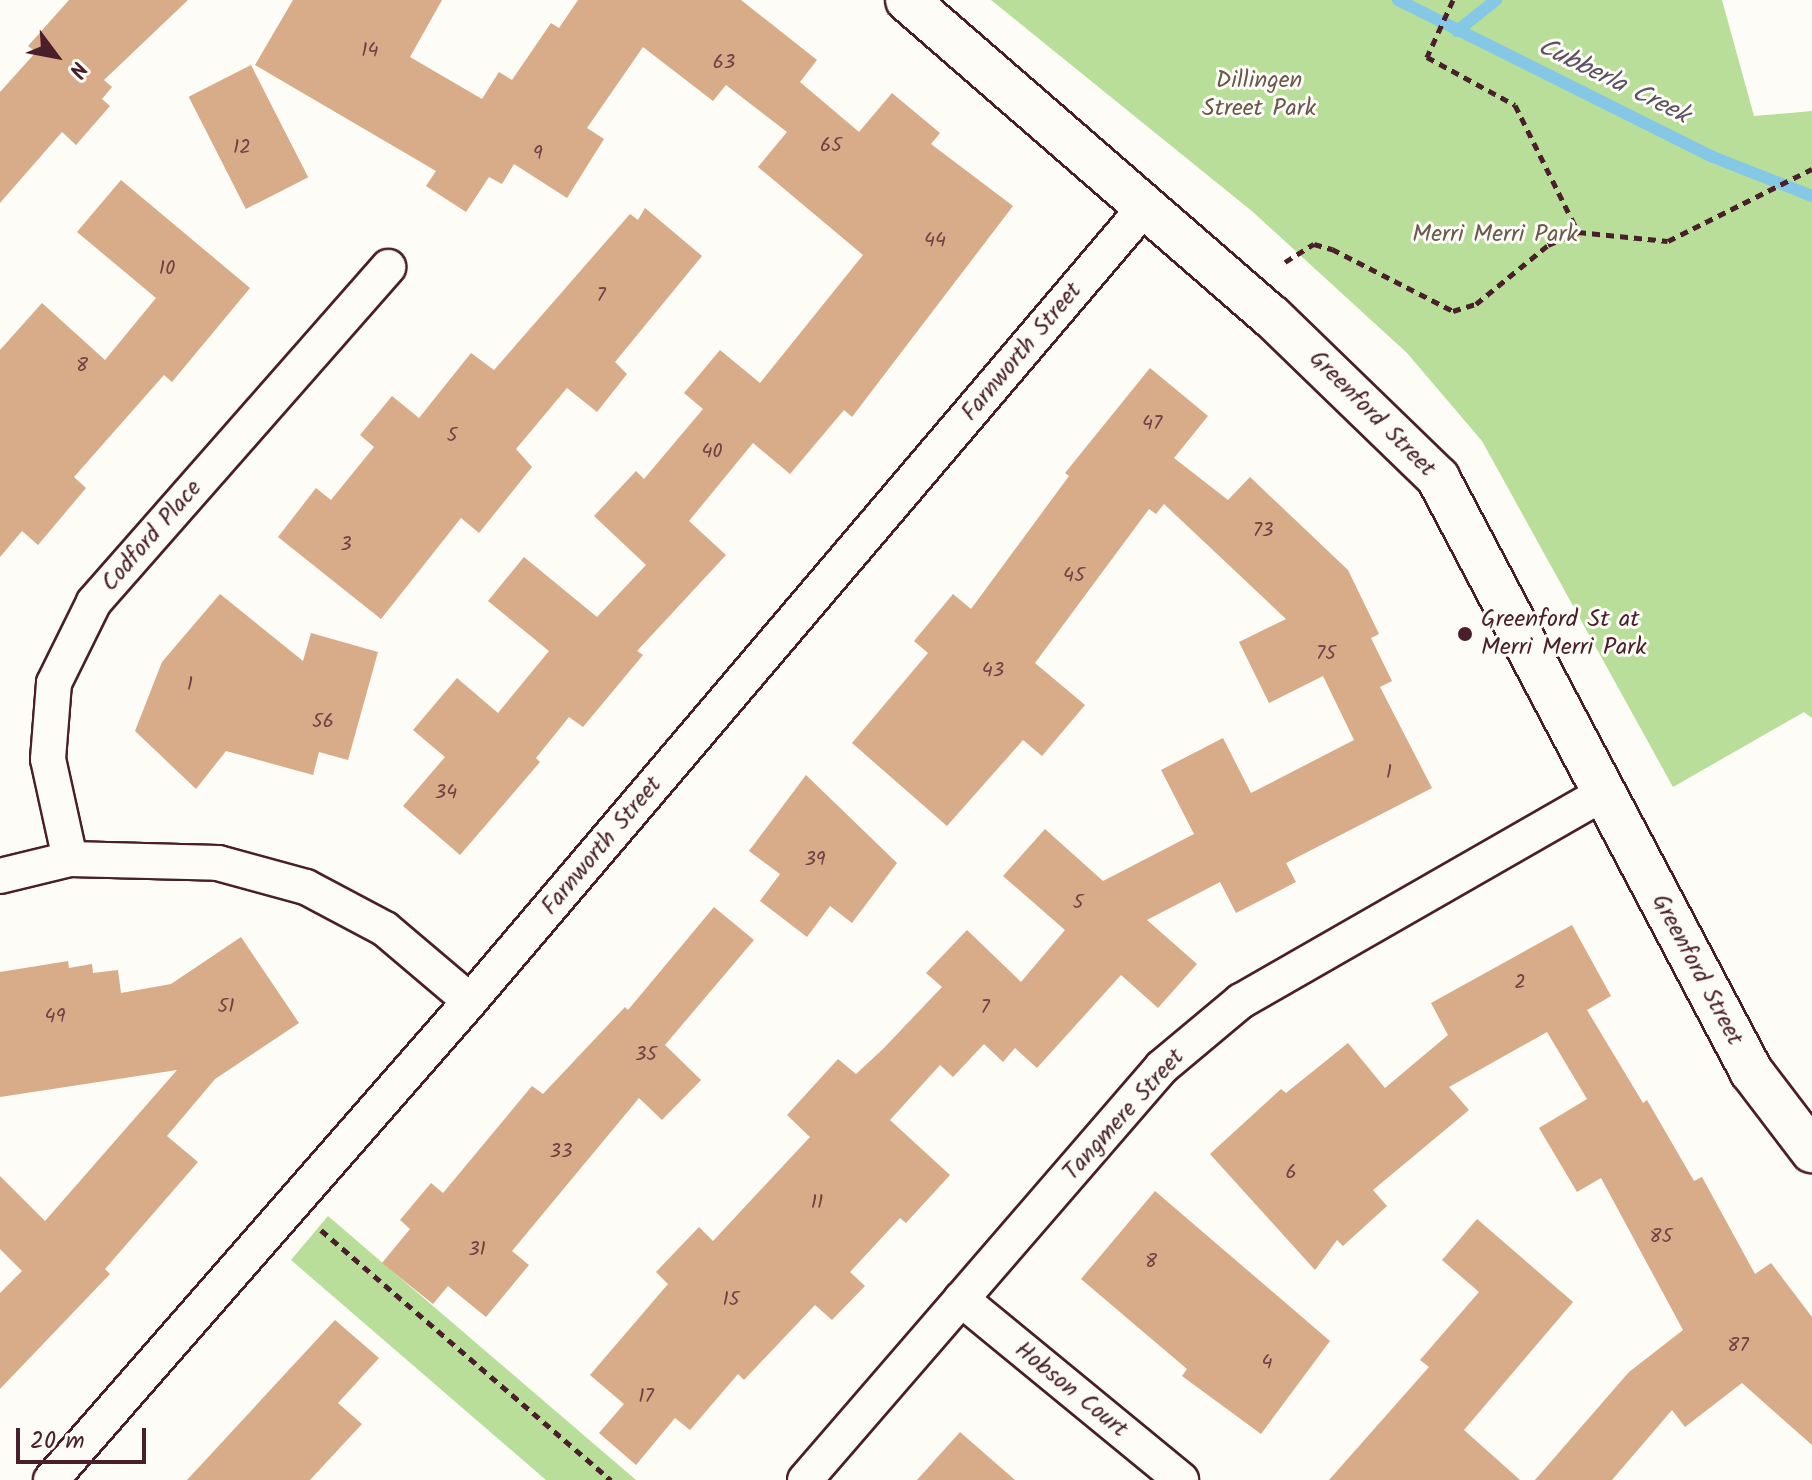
<!DOCTYPE html>
<html>
<head>
<meta charset="utf-8">
<style>
  body { margin:0 }
  #map { position:relative; width:1812px; height:1480px; overflow:hidden; background:#fdfcf7; font-family:Kalam,sans-serif }
  div>[style] { position:absolute }
  [style*='--x'] { left:calc(var(--x)*1px); top:calc(var(--y)*1px); width:calc(var(--w)*1px); rotate:calc(var(--a)*1deg) }
  .green>* { inset:0; background:#b8de99 }
  .stream>* { height:12px; margin:-6px; padding:0 6px; transform-origin:6px; border-radius:6px; background:#85c8e6 }
  .building>* { inset:0; background:#d8ab89; transform-origin:0 0 }
  .path>* { height:5px; margin-top:-2.5px; transform-origin:0; background:repeating-linear-gradient(90deg,#4a1f2b 0 8px,transparent 0 14px) }
  .roads { filter:drop-shadow(2px 0 #4a1f2b) drop-shadow(-2px 0 #4a1f2b) drop-shadow(0 2px #4a1f2b) drop-shadow(0 -2px #4a1f2b) }
  .minor>* { height:34px; margin:-17px; padding:0 17px; transform-origin:17px; border-radius:17px; background:#fdfcf7 }
  .tertiary>* { height:42px; margin:-21px; padding:0 21px; transform-origin:21px; border-radius:21px; background:#fdfcf7 }
  .dots>* { width:22px; height:22px; translate:-50% -50%; box-sizing:border-box; border:4px solid #fdfcf7; border-radius:50% }
  span { translate:-50% -50%; white-space:nowrap; text-align:center; line-height:1.15; -webkit-text-stroke:6px #fdfcf7; paint-order:stroke }
  .number-label { font-size:20px; color:#6e4242 }
  .number-label span { -webkit-text-stroke-width:0 }
  .park-label { font-size:24px; color:#6b584c }
  .street-label { font-size:24px; color:#4a1f2b }
  .poi-label { font-size:24px; color:#4a1f2b }
  .left { translate:0 -50%; text-align:left }
  .water-label { font-size:26px; color:#5c5263; font-style:italic }
  .north { position:absolute; left:16px; top:16px; width:80px; height:80px; -webkit-text-stroke:6px #fdfcf7; paint-order:stroke; rotate:122deg; font-size:22px; font-weight:700; line-height:32px; text-align:center; color:#4a1f2b }
  .north::after { content:''; display:block; margin:auto; width:28px; height:36px; background:#4a1f2b; clip-path:polygon(50% 0,100% 100%,50% 72%,0 100%) }
  .scale { position:absolute; left:16px; top:1428px; width:130px; height:36px; box-sizing:border-box; border:4px solid #4a1f2b; border-top:0; padding-left:10px; font-size:24px; line-height:28px; white-space:nowrap; color:#4a1f2b; -webkit-text-stroke:6px #fdfcf7; paint-order:stroke }
</style>
</head>
<body>
<div id="map">
  <div class="green">
    <i style="clip-path:polygon(991px 0,1722px 0,1754px 116px,1812px 111px,1812px 718px,1804px 712px,1673px 787px,1482px 441px,1407px 353px,1253px 212px)"></i>
    <i style="clip-path:polygon(328px 1216px,636px 1480px,546px 1480px,291px 1260px)"></i>
  </div>
  <div class="stream">
    <i style="--x:1398;--y:0;--w:352;--a:26.5"></i>
    <i style="--x:1713;--y:157;--w:106;--a:21.5"></i>
    <i style="--x:1457;--y:31;--w:50;--a:-38.5"></i>
  </div>
  <div class="building">
    <i style="clip-path:polygon(69px 0,188px 0,104px 80px,112px 87px,102px 99px,110px 106px,76px 145px,62px 132px,0 203px,0 92px,36px 52px,28px 46px)"></i>
    <i style="clip-path:polygon(293px 0,442px 0,410px 57px,482px 99px,499px 72px,512px 80px,551px 23px,559px 28px,578px 0,741px 0,817px 60px,800px 82px,859px 132px,892px 93px,940px 133px,931px 144px,1013px 206px,852px 417px,844px 410px,790px 474px,753px 443px,689px 521px,726px 555px,637px 651px,643px 655px,583px 727px,569px 717px,536px 758px,540px 762px,460px 855px,403px 806px,445px 757px,413px 730px,457px 678px,498px 713px,549px 651px,488px 601px,524px 557px,597px 617px,646px 565px,594px 516px,636px 471px,644px 479px,703px 409px,684px 393px,720px 350px,760px 383px,863px 255px,758px 167px,787px 132px,726px 85px,713px 101px,643px 47px,587px 128px,604px 139px,567px 198px,514px 164px,502px 184px,489px 177px,466px 212px,426px 186px,436px 171px,255px 65px)"></i>
    <i style="left:251px;top:65px;width:126px;height:70px;rotate:63deg"></i>
    <i style="clip-path:polygon(121px 180px,250px 288px,172px 382px,164px 375px,74px 477px,86px 488px,38px 545px,22px 531px,0 557px,0 350px,42px 303px,105px 360px,156px 298px,77px 232px)"></i>
    <i style="clip-path:polygon(645px 208px,702px 256px,615px 362px,627px 374px,597px 412px,567px 388px,516px 449px,532px 467px,479px 533px,461px 518px,381px 619px,278px 537px,316px 488px,331px 500px,374px 447px,360px 435px,392px 396px,419px 418px,471px 353px,494px 370px,630px 214px,638px 220px)"></i>
    <i style="clip-path:polygon(1150px 368px,1208px 416px,1174px 458px,1228px 500px,1250px 477px,1348px 570px,1379px 634px,1371px 638px,1392px 681px,1380px 687px,1432px 788px,1286px 863px,1296px 882px,1236px 913px,1220px 882px,1147px 920px,1197px 964px,1158px 1008px,1121px 975px,1037px 1068px,1015px 1048px,1003px 1062px,984px 1044px,953px 1077px,940px 1065px,890px 1120px,950px 1175px,906px 1223px,900px 1218px,850px 1272px,865px 1286px,832px 1320px,815px 1305px,744px 1380px,738px 1374px,690px 1430px,675px 1418px,636px 1465px,599px 1433px,624px 1404px,590px 1375px,668px 1284px,656px 1272px,699px 1227px,713px 1241px,810px 1137px,787px 1115px,838px 1059px,856px 1074px,883px 1049px,942px 987px,926px 973px,967px 930px,1021px 982px,1065px 930px,1003px 876px,1045px 829px,1103px 881px,1194px 834px,1161px 770px,1223px 738px,1251px 793px,1354px 740px,1323px 676px,1269px 703px,1239px 642px,1286px 619px,1164px 504px,1156px 514px,1149px 509px,1035px 663px,1085px 705px,1042px 756px,1023px 740px,947px 826px,852px 743px,928px 653px,914px 641px,953px 594px,971px 609px,1069px 476px,1065px 473px)"></i>
    <i style="clip-path:polygon(220px 594px,303px 661px,311px 633px,378px 652px,348px 760px,319px 752px,313px 775px,226px 751px,196px 789px,135px 731px,162px 662px)"></i>
    <i style="clip-path:polygon(806px 775px,897px 863px,852px 923px,830px 906px,807px 937px,760px 901px,780px 874px,749px 851px)"></i>
    <i style="clip-path:polygon(714px 907px,754px 940px,665px 1045px,701px 1080px,662px 1120px,639px 1098px,512px 1251px,529px 1265px,486px 1317px,448px 1286px,433px 1304px,382px 1263px,410px 1229px,400px 1220px,431px 1183px,443px 1193px,532px 1086px,543px 1094px,625px 1007px,628px 1010px)"></i>
    <i style="clip-path:polygon(1572px 925px,1611px 996px,1587px 1010px,1643px 1103px,1647px 1100px,1694px 1181px,1702px 1177px,1755px 1274px,1771px 1263px,1812px 1317px,1812px 1445px,1742px 1383px,1685px 1427px,1672px 1410px,1612px 1480px,1535px 1480px,1629px 1372px,1683px 1330px,1601px 1178px,1577px 1192px,1539px 1128px,1587px 1099px,1547px 1032px,1449px 1087px,1469px 1110px,1373px 1190px,1387px 1206px,1343px 1246px,1337px 1240px,1315px 1270px,1210px 1154px,1281px 1089px,1286px 1093px,1348px 1043px,1385px 1088px,1448px 1035px,1431px 1003px)"></i>
    <i style="clip-path:polygon(241px 937px,299px 1023px,215px 1079px,167px 1136px,198px 1162px,105px 1269px,110px 1274px,0 1389px,0 1293px,22px 1271px,0 1249px,0 1176px,45px 1221px,177px 1070px,0 1097px,0 972px,68px 961px,69px 968px,92px 964px,93px 973px,118px 970px,121px 993px,171px 984px)"></i>
    <i style="clip-path:polygon(1155px 1191px,1330px 1341px,1261px 1434px,1182px 1376px,1187px 1369px,1081px 1279px)"></i>
    <i style="clip-path:polygon(1477px 1219px,1573px 1302px,1464px 1430px,1520px 1480px,1329px 1480px,1429px 1367px,1420px 1360px,1479px 1292px,1442px 1260px)"></i>
    <i style="clip-path:polygon(335px 1320px,379px 1358px,338px 1403px,362px 1424px,310px 1480px,187px 1480px)"></i>
    <i style="clip-path:polygon(960px 1432px,1015px 1480px,917px 1480px)"></i>
  </div>
  <div class="path">
    <i style="--x:1453;--y:0;--w:63;--a:114.5"></i>
    <i style="--x:1427;--y:57;--w:100;--a:28.6"></i>
    <i style="--x:1515;--y:105;--w:142;--a:63.6"></i>
    <i style="--x:1285;--y:262;--w:34;--a:-32"></i>
    <i style="--x:1314;--y:244;--w:19;--a:16"></i>
    <i style="--x:1332;--y:249;--w:136;--a:27.1"></i>
    <i style="--x:1453;--y:311;--w:24;--a:-17"></i>
    <i style="--x:1476;--y:304;--w:93;--a:-39.3"></i>
    <i style="--x:1548;--y:245;--w:33;--a:-23"></i>
    <i style="--x:1578;--y:232;--w:90;--a:5.7"></i>
    <i style="--x:1668;--y:241;--w:161;--a:-26.6"></i>
    <i style="--x:321;--y:1230;--w:383;--a:40.8"></i>
  </div>
  <div class="roads">
    <div class="minor">
      <i style="--x:70;--y:859;--w:102;--a:-102.4"></i>
      <i style="--x:48;--y:759;--w:76;--a:-85.5"></i>
      <i style="--x:54;--y:683;--w:90;--a:-63.7"></i>
      <i style="--x:94;--y:602;--w:446;--a:-48.7"></i>
      <i style="--x:0;--y:876;--w:72;--a:-13.7"></i>
      <i style="--x:70;--y:859;--w:148;--a:1.5"></i>
      <i style="--x:218;--y:863;--w:91;--a:15.3"></i>
      <i style="--x:306;--y:887;--w:89;--a:28"></i>
      <i style="--x:385;--y:929;--w:111;--a:40.3"></i>
      <i style="--x:961;--y:1299;--w:285;--a:39.4"></i>
      <i style="--x:51;--y:1480;--w:636;--a:-48.82"></i>
      <i style="--x:470;--y:1001;--w:1044;--a:-49.63"></i>
      <i style="--x:805;--y:1480;--w:546;--a:-49.16"></i>
      <i style="--x:1162;--y:1067;--w:103;--a:-39.9"></i>
      <i style="--x:1241;--y:1001;--w:417;--a:-29.8"></i>
    </div>
    <div class="tertiary">
      <i style="--x:907;--y:0;--w:482;--a:41"></i>
      <i style="--x:1271;--y:316;--w:233;--a:44.1"></i>
      <i style="--x:1438;--y:478;--w:671;--a:62.17"></i>
      <i style="--x:1751;--y:1071;--w:101;--a:52.7"></i>
    </div>
  </div>
  <div class="dots">
    <i style="left:1465px;top:634px;background:#4a1f2b"></i>
  </div>
  <div class="number-label">
    <span style="left:370px;top:51px">14</span>
    <span style="left:724px;top:63px">63</span>
    <span style="left:831px;top:146px">65</span>
    <span style="left:242px;top:148px">12</span>
    <span style="left:538px;top:154px">9</span>
    <span style="left:935px;top:241px">44</span>
    <span style="left:167px;top:269px">10</span>
    <span style="left:601px;top:296px">7</span>
    <span style="left:82px;top:366px">8</span>
    <span style="left:1152px;top:424px">47</span>
    <span style="left:452px;top:436px">5</span>
    <span style="left:712px;top:452px">40</span>
    <span style="left:1263px;top:531px">73</span>
    <span style="left:346px;top:545px">3</span>
    <span style="left:1074px;top:576px">45</span>
    <span style="left:1326px;top:654px">75</span>
    <span style="left:993px;top:671px">43</span>
    <span style="left:190px;top:685px">1</span>
    <span style="left:323px;top:722px">56</span>
    <span style="left:1389px;top:773px">1</span>
    <span style="left:446px;top:793px">34</span>
    <span style="left:815px;top:860px">39</span>
    <span style="left:1078px;top:903px">5</span>
    <span style="left:1520px;top:983px">2</span>
    <span style="left:226px;top:1007px">51</span>
    <span style="left:985px;top:1008px">7</span>
    <span style="left:55px;top:1017px">49</span>
    <span style="left:646px;top:1055px">35</span>
    <span style="left:561px;top:1152px">33</span>
    <span style="left:1291px;top:1173px">6</span>
    <span style="left:817px;top:1203px">11</span>
    <span style="left:1661px;top:1237px">85</span>
    <span style="left:477px;top:1250px">31</span>
    <span style="left:1151px;top:1262px">8</span>
    <span style="left:731px;top:1300px">15</span>
    <span style="left:1738px;top:1346px">87</span>
    <span style="left:1267px;top:1363px">4</span>
    <span style="left:646px;top:1397px">17</span>
  </div>
  <div class="park-label">
    <span style="left:1259px;top:95px">Dillingen<br>Street Park</span>
    <span style="left:1495px;top:235px">Merri Merri Park</span>
  </div>
  <div class="street-label">
    <span style="left:1022px;top:352px;rotate:-50deg">Farnworth Street</span>
    <span style="left:1372px;top:414px;rotate:45deg">Greenford Street</span>
    <span style="left:152px;top:536px;rotate:-49deg">Codford Place</span>
    <span style="left:602px;top:846px;rotate:-50deg">Farnworth Street</span>
    <span style="left:1697px;top:970px;rotate:62deg">Greenford Street</span>
    <span style="left:1124px;top:1115px;rotate:-48deg">Tangmere Street</span>
    <span style="left:1071px;top:1390px;rotate:39deg">Hobson Court</span>
  </div>
  <div class="poi-label">
    <span class="left" style="left:1481px;top:634px">Greenford St at<br>Merri Merri Park</span>
  </div>
  <div class="water-label">
    <span style="left:1613px;top:82px;rotate:26deg">Cubberla Creek</span>
  </div>
  <div class="north">N</div>
  <div class="scale">20 m</div>
</div>
</body>
</html>
